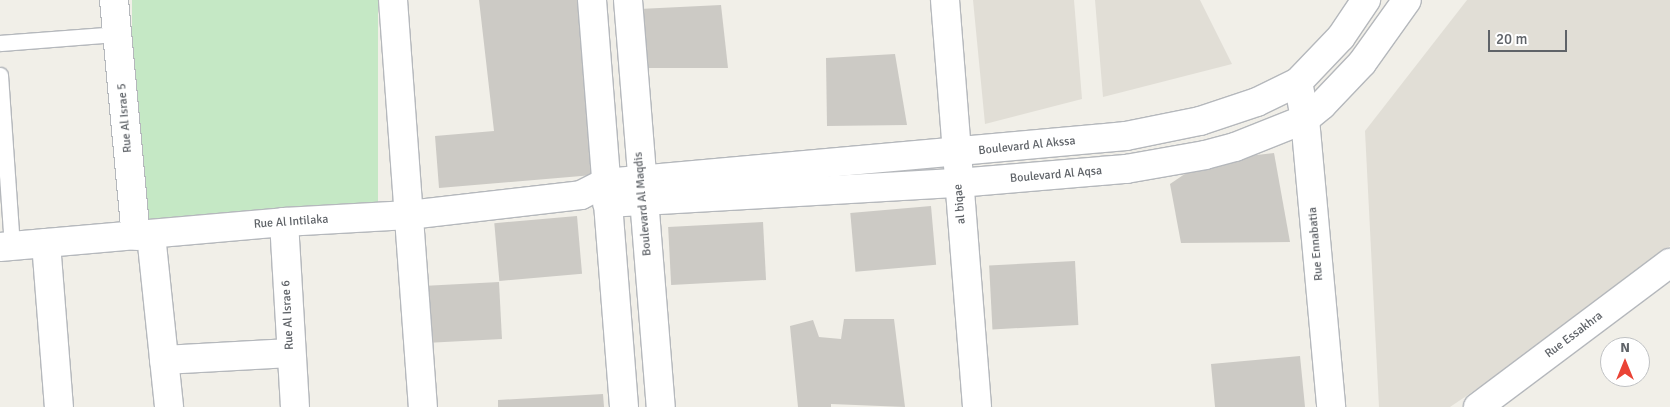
<!DOCTYPE html>
<html>
<head>
<meta charset="utf-8">
<style>
  body { margin:0 }
  #map { position:relative; width:1670px; height:407px; overflow:hidden; background:#f1efe8; font-family:Signika,sans-serif }
  div>[style] { position:absolute }
  [style*='--x'] { left:calc(var(--x)*1px); top:calc(var(--y)*1px); width:calc(var(--w)*1px); rotate:calc(var(--a)*1deg) }
  .education>* { inset:0; background:#e1ded6 }
  .green>* { inset:0; background:#c5e8c5; transform-origin:0 0 }
  .building>* { inset:0; background:#cccac5; transform-origin:0 0 }
  .roads { filter:drop-shadow(1px 0 #b5b8bc) drop-shadow(-1px 0 #b5b8bc) drop-shadow(0 1px #b5b8bc) drop-shadow(0 -1px #b5b8bc) }
  .service>* { height:15px; margin:-7.5px; padding:0 7.5px; transform-origin:7.5px; border-radius:7.5px; background:#fff }
  .minor>* { height:28px; margin:-14px; padding:0 14px; transform-origin:14px; border-radius:14px; background:#fff }
  .tertiary>* { height:28px; margin:-14px; padding:0 14px; transform-origin:14px; border-radius:14px; background:#fff }
  span { translate:-50% -50%; white-space:nowrap; text-align:center; line-height:1.15; -webkit-text-stroke:5px #fff; paint-order:stroke }
  .street-label { font-size:12px; color:#5f6368 }
  .north { position:absolute; left:1600px; top:337px; width:50px; height:50px; box-sizing:border-box; background:#fff; border:1px solid #bfc1c3; border-radius:50%; rotate:0deg; font-size:14px; font-weight:700; line-height:20px; text-align:center; color:#5f6368 }
  .north::after { content:''; display:block; margin:auto; width:18px; height:22px; background:#ea4335; clip-path:polygon(50% 0,100% 100%,50% 72%,0 100%) }
  .scale { position:absolute; left:1488px; top:30px; width:79px; height:22px; box-sizing:border-box; border:2px solid #5f6368; border-top:0; padding-left:6px; font-size:15px; line-height:18px; white-space:nowrap; color:#5f6368; -webkit-text-stroke:4px #fff; paint-order:stroke }
</style>
</head>
<body>
<div id="map">
  <div class="education">
    <i style="clip-path:polygon(973px 0,1074px 0,1082px 99px,985px 124px)"></i>
    <i style="clip-path:polygon(1095px 0,1200px 0,1232px 64px,1103px 97px)"></i>
    <i style="clip-path:polygon(1467px 0,1670px 0,1670px 246px,1567px 328px,1450px 407px,1379px 407px,1365px 131px)"></i>
  </div>
  <div class="green">
    <i style="left:132px;top:0;width:246px;height:221px"></i>
  </div>
  <div class="building">
    <i style="clip-path:polygon(479px 0,577px 0,593px 175px,439px 188px,435px 136px,494px 131px)"></i>
    <i style="clip-path:polygon(721px 5px,728px 68px,647px 68px,639px 9px)"></i>
    <i style="clip-path:polygon(895px 54px,907px 125px,827px 126px,826px 58px)"></i>
    <i style="clip-path:polygon(1274px 153px,1290px 242px,1181px 243px,1170px 184px,1204px 161px)"></i>
    <i style="left:931px;top:206px;width:59px;height:81px;rotate:85deg"></i>
    <i style="left:577px;top:216px;width:58px;height:83px;rotate:85deg"></i>
    <i style="left:763px;top:222px;width:58px;height:95px;rotate:87deg"></i>
    <i style="left:1075px;top:261px;width:64px;height:86px;rotate:87deg"></i>
    <i style="left:499px;top:282px;width:57px;height:72px;rotate:87deg"></i>
    <i style="clip-path:polygon(844px 319px,894px 319px,905px 407px,831px 404px,831px 407px,798px 407px,790px 326px,813px 320px,819px 337px,841px 339px)"></i>
    <i style="clip-path:polygon(1300px 356px,1305px 407px,1215px 407px,1211px 364px)"></i>
    <i style="clip-path:polygon(603px 394px,604px 407px,498px 407px,498px 400px)"></i>
  </div>
  <div class="roads">
    <div class="service">
      <i style="--x:0;--y:43;--w:118;--a:-4.4"></i>
      <i style="--x:0;--y:75;--w:171;--a:86"></i>
    </div>
    <div class="minor">
      <i style="--x:114;--y:0;--w:237;--a:84.7"></i>
      <i style="--x:393;--y:0;--w:408;--a:85.8"></i>
      <i style="--x:945;--y:0;--w:408;--a:85.5"></i>
      <i style="--x:1298;--y:82;--w:38;--a:79"></i>
      <i style="--x:1305;--y:119;--w:289;--a:84.8"></i>
      <i style="--x:284;--y:222;--w:185;--a:86.6"></i>
      <i style="--x:151;--y:235;--w:173;--a:84"></i>
      <i style="--x:46;--y:243;--w:165;--a:85.5"></i>
      <i style="--x:0;--y:247;--w:285;--a:-5"></i>
      <i style="--x:284;--y:222;--w:125;--a:-3.2"></i>
      <i style="--x:409;--y:215;--w:173;--a:-6.6"></i>
      <i style="--x:581;--y:195;--w:27;--a:-27"></i>
      <i style="--x:164;--y:360;--w:126;--a:-3.2"></i>
      <i style="--x:1478;--y:407;--w:240;--a:-36.9"></i>
    </div>
    <div class="tertiary">
      <i style="--x:592;--y:0;--w:408;--a:85.5"></i>
      <i style="--x:628;--y:0;--w:408;--a:85.4"></i>
      <i style="--x:605;--y:183;--w:523;--a:-5.15"></i>
      <i style="--x:1126;--y:136;--w:76;--a:-11.5"></i>
      <i style="--x:1200;--y:121;--w:60;--a:-18.4"></i>
      <i style="--x:1257;--y:102;--w:46;--a:-26"></i>
      <i style="--x:1298;--y:82;--w:62;--a:-46.3"></i>
      <i style="--x:1341;--y:37;--w:45;--a:-56"></i>
      <i style="--x:607;--y:203;--w:352;--a:-3.3"></i>
      <i style="--x:958;--y:183;--w:169;--a:-4.8"></i>
      <i style="--x:1126;--y:169;--w:80;--a:-10"></i>
      <i style="--x:1205;--y:155;--w:31;--a:-15"></i>
      <i style="--x:1235;--y:147;--w:75;--a:-21.8"></i>
      <i style="--x:1305;--y:119;--w:22;--a:-39"></i>
      <i style="--x:1322;--y:105;--w:58;--a:-46.4"></i>
      <i style="--x:1362;--y:63;--w:77;--a:-54.5"></i>
    </div>
  </div>
  <div class="street-label">
    <span style="left:125px;top:118px;rotate:-95deg">Rue Al Israe 5</span>
    <span style="left:1027px;top:146px;rotate:-6deg">Boulevard Al Akssa</span>
    <span style="left:1056px;top:175px;rotate:-5deg">Boulevard Al Aqsa</span>
    <span style="left:643px;top:204px;rotate:-95deg">Boulevard Al Maqdis</span>
    <span style="left:960px;top:204px;rotate:-95deg">al biqae</span>
    <span style="left:291px;top:222px;rotate:-4deg">Rue Al Intilaka</span>
    <span style="left:1316px;top:244px;rotate:-95deg">Rue Ennabatia</span>
    <span style="left:288px;top:315px;rotate:-93deg">Rue Al Israe 6</span>
    <span style="left:1574px;top:335px;rotate:-37deg">Rue Essakhra</span>
  </div>
  <div class="north">N</div>
  <div class="scale">20 m</div>
</div>
</body>
</html>
